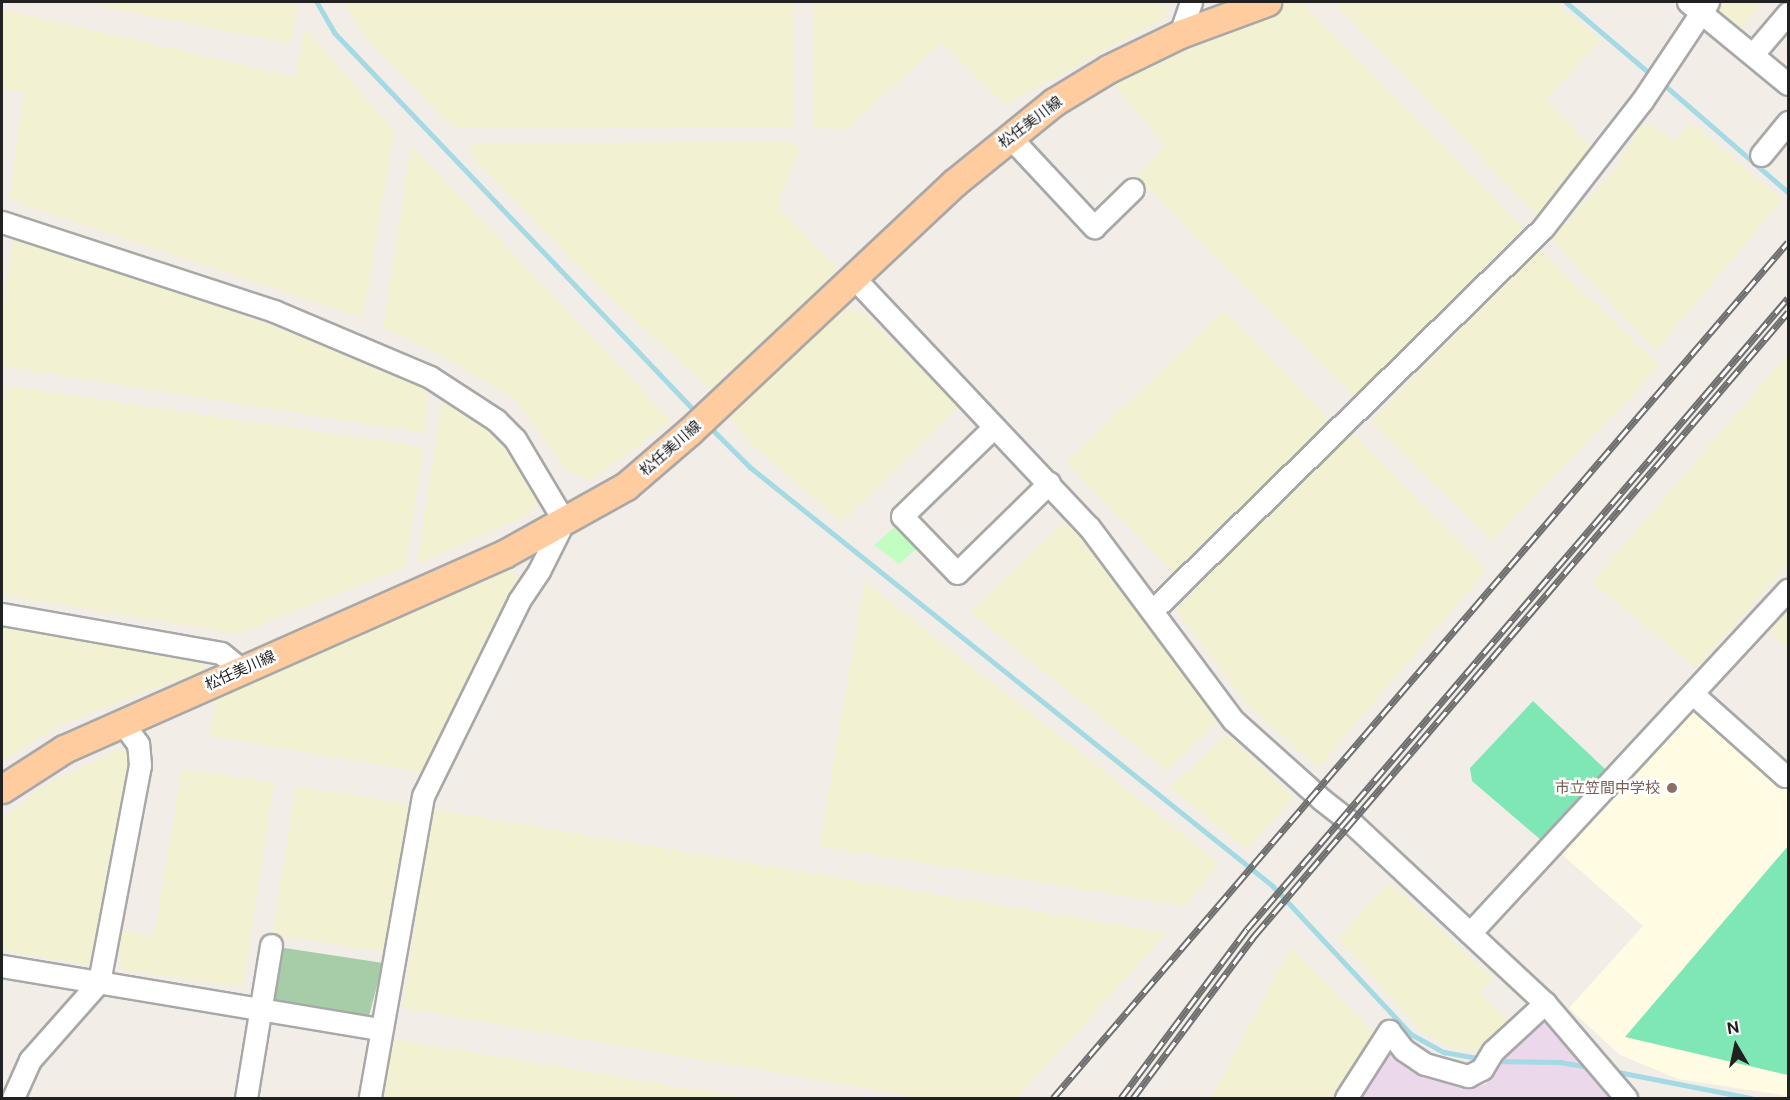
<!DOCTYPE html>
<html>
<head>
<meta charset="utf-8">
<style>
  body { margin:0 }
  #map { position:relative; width:1790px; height:1100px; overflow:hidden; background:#f2ede7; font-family:"Public Sans","Noto Sans JP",sans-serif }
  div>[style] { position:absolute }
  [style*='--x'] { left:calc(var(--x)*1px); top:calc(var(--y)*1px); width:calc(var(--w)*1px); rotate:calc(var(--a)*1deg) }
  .industrial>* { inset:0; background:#ebd8ea }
  .education>* { inset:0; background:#fffce3 }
  .farmland>* { inset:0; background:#f2f1d1; transform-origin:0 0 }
  .cemetery>* { inset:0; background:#a6cda8 }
  .park>* { inset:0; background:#c2fec1 }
  .pitch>* { inset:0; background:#7fe7b5 }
  .stream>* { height:4.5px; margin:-2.25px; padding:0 2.25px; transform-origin:2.25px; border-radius:2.25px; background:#a4dae3 }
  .roads { filter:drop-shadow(2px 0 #a8a8a8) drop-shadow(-2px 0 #a8a8a8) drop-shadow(0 2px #a8a8a8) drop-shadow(0 -2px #a8a8a8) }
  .minor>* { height:21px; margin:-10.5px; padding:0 10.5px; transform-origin:10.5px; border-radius:10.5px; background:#fff }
  .major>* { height:27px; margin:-13.5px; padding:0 13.5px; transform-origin:13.5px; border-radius:13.5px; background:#ffcc9f }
  .rail>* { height:7px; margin-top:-3.5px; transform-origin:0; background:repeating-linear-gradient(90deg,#fff 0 14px,#6f6f6f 0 28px); box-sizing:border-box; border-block:2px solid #6f6f6f }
  .dots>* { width:16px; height:16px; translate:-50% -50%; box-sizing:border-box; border:3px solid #fff; border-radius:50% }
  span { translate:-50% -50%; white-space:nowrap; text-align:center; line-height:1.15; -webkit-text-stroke:5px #fff; paint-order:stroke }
  .street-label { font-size:15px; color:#212121 }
  .education-label { font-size:15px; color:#785e54 }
  .right { translate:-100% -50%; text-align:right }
  .frame { position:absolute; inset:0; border:3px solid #212121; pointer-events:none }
  .north { position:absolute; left:1706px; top:1016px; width:60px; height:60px; -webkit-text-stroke:4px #fff; paint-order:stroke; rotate:351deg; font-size:16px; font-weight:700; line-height:24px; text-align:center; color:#212121 }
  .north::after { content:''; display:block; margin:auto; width:21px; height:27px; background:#212121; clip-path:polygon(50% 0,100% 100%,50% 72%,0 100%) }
</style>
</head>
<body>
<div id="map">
  <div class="industrial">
    <i style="clip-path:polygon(1547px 1021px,1610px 1098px,1357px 1098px,1388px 1047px,1445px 1082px,1486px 1085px,1504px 1052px,1537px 1023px)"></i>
  </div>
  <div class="education">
    <i style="clip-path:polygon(1691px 705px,1788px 779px,1788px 1096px,1678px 1079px,1620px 1055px,1569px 1008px,1643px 926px,1557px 850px)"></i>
  </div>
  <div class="farmland">
    <i style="clip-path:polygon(80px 2px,297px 2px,298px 3px,291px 44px)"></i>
    <i style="clip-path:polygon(343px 2px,793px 2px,794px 127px,452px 127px,365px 37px)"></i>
    <i style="clip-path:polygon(813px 2px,1153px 2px,1153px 4px,1169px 7px,1165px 18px,1005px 105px,942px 42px,846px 129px,814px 128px)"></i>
    <i style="clip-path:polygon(1291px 2px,1302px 2px,1527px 232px,1355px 398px,1136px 176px,1165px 146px,1113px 84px,1139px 62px)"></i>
    <i style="clip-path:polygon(1334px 2px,1553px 2px,1602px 40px,1545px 99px,1598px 155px,1538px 217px)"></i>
    <i style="clip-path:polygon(1716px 2px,1754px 2px,1760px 7px,1737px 33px,1715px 14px)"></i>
    <i style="clip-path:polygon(2px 9px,295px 77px,305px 28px,394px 131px,363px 318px,9px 200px,24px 93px,2px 88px)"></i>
    <i style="clip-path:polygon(1691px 122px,1782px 200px,1656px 351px,1550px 238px,1613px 173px,1640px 126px,1651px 124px,1674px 140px)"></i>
    <i style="clip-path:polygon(790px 141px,801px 148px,778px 200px,781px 210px,836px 267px,836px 275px,710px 389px,603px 291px,469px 153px,471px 144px)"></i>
    <i style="clip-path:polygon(411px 145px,671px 421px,590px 481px,566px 470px,516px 400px,440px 355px,383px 328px)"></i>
    <i style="clip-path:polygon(14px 239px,190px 296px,311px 340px,427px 390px,425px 433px,2px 366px,2px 306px)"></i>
    <i style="left:1538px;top:248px;width:170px;height:242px;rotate:44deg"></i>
    <i style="clip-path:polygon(833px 308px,862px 312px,958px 407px,841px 522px,750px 443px,725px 413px)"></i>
    <i style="left:1224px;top:310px;width:156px;height:219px;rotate:46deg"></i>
    <i style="clip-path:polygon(1788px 354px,1788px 564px,1696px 668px,1592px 582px)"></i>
    <i style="clip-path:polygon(2px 385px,423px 447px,406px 567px,238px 634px,2px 595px)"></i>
    <i style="clip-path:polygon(442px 399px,458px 405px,498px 436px,539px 501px,529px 514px,417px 564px)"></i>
    <i style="clip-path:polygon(1351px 431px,1486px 570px,1318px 768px,1248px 705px,1176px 609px)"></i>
    <i style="clip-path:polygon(1066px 520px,1219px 720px,1167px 771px,970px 612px)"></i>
    <i style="clip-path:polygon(506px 564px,522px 581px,421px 772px,210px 736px,217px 696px)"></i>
    <i style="clip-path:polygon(865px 581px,1219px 863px,1186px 906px,819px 846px)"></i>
    <i style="clip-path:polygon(1788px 597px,1788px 649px,1764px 625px)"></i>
    <i style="clip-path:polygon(2px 622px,202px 654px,204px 670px,61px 724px,2px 762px)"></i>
    <i style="clip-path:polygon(1227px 734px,1293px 797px,1247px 850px,1170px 788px)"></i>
    <i style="clip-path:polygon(119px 749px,133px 752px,92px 966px,2px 950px,2px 819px,41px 787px)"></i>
    <i style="clip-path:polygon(182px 769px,274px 783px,243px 987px,123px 970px,119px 960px,118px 930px,154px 936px)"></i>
    <i style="left:296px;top:786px;width:116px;height:150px;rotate:9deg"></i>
    <i style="clip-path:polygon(431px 809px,1167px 933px,1017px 1098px,923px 1098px,403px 1008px)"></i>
    <i style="clip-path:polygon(1389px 882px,1493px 978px,1480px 992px,1510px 1024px,1482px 1052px,1451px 1048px,1420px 1031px,1338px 938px)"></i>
    <i style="clip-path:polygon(1291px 947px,1376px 1035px,1340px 1098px,1211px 1098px)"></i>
    <i style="clip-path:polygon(393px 1039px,744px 1098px,384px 1098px)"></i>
  </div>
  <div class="cemetery">
    <i style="clip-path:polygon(278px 947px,383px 963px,369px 1016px,363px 1018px,274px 1003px,269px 999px)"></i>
  </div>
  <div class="park">
    <i style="clip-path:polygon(899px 523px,920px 546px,899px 564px,874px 545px)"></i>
  </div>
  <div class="pitch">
    <i style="clip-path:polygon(1533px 701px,1605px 769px,1541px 840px,1472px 781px,1470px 768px)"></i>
    <i style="clip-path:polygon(1788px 846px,1788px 1075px,1625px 1037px)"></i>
  </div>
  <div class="stream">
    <i style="--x:317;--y:2;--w:34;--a:60"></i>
    <i style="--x:334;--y:32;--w:525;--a:46.39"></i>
    <i style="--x:1566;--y:2;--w:114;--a:40.4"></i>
    <i style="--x:1661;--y:82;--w:168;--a:40.9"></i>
    <i style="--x:708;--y:425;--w:59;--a:45"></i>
    <i style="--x:750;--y:467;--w:670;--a:38.7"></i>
    <i style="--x:1273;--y:886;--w:202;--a:47"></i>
    <i style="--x:1411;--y:1034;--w:38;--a:29"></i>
    <i style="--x:1444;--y:1052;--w:39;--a:10"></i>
    <i style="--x:1493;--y:1061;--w:67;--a:0.9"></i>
    <i style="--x:1560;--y:1062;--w:29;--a:10"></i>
    <i style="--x:1613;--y:1071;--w:141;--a:11.1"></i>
  </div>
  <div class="roads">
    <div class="minor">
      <i style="--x:1688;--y:2;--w:129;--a:39.4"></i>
      <i style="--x:1180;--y:34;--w:34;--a:-71"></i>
      <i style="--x:1753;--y:54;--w:54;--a:-49.5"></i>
      <i style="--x:1009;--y:136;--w:125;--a:47"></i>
      <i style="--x:1094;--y:227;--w:54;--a:-44.3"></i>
      <i style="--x:1761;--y:155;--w:43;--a:-50.7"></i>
      <i style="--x:2;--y:222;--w:286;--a:18.1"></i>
      <i style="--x:274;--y:311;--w:169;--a:22.9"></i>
      <i style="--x:430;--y:377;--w:79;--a:33.1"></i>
      <i style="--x:496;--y:420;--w:27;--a:45"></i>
      <i style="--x:515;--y:439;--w:96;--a:59.1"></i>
      <i style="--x:564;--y:521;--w:56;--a:116.6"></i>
      <i style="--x:539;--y:571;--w:36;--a:124"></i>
      <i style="--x:519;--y:601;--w:217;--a:116.2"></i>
      <i style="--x:423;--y:796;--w:307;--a:100"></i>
      <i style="--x:855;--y:279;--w:341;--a:46.7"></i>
      <i style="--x:1089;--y:527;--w:241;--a:53.3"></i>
      <i style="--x:1233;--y:720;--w:118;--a:41.9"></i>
      <i style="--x:1321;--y:799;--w:41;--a:38"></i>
      <i style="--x:1353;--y:824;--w:262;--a:43"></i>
      <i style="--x:1545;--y:1003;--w:125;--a:49.5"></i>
      <i style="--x:994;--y:427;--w:128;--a:135.9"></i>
      <i style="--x:902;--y:516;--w:79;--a:46"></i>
      <i style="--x:957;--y:573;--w:129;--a:-44.4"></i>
      <i style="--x:1152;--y:611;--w:547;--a:-44.41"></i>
      <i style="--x:1543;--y:228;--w:161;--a:-52.1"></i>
      <i style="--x:1642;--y:101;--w:119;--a:-56.3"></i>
      <i style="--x:2;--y:614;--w:222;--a:10.1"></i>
      <i style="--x:221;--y:653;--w:26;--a:39"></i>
      <i style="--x:1693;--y:694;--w:123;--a:41.7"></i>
      <i style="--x:1785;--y:776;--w:4;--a:-34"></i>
      <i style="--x:1470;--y:933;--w:468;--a:-47.2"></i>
      <i style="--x:2;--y:966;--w:383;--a:9.5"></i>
      <i style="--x:13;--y:1098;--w:42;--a:-65.9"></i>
      <i style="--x:30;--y:1060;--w:104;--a:-48.5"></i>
      <i style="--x:99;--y:982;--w:221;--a:-79.3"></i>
      <i style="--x:140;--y:765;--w:21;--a:-95"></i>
      <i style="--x:138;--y:744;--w:26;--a:-126"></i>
      <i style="--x:246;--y:1098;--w:155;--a:-80.7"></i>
      <i style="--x:1346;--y:1098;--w:80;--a:-57.3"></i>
      <i style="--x:1389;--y:1031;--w:24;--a:52"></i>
      <i style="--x:1404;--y:1050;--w:25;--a:34"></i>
      <i style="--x:1425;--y:1064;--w:45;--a:15.6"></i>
      <i style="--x:1468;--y:1076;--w:16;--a:-27"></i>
      <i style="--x:1482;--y:1069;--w:21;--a:-59"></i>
      <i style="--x:1493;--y:1051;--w:71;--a:-42.7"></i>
    </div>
    <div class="major">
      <i style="--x:2;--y:789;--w:74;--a:-32.8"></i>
      <i style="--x:64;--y:749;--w:481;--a:-23.9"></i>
      <i style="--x:504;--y:554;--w:140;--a:-29.1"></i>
      <i style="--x:626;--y:486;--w:84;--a:-40.7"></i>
      <i style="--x:690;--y:431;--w:362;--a:-43.2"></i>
      <i style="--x:954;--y:183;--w:129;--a:-39"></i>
      <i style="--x:1054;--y:102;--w:63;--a:-31.4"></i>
      <i style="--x:1108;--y:69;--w:80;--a:-25.9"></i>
      <i style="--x:1180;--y:34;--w:93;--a:-20.2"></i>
    </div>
  </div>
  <div class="rail">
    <i style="--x:1053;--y:1098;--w:1128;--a:-49.35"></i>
    <i style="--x:1121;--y:1098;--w:211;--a:-53.3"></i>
    <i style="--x:1247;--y:929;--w:831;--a:-49.39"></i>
    <i style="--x:1133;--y:1098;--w:204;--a:-53.2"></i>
    <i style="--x:1255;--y:935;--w:820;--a:-49.45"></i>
  </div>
  <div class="dots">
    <i style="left:1672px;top:788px;background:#8d6e63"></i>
  </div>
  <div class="street-label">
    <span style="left:1030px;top:122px;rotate:-37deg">松任美川線</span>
    <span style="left:670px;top:448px;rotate:-41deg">松任美川線</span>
    <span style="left:240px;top:670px;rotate:-24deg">松任美川線</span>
  </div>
  <div class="education-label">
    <span class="right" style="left:1660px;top:788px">市立笠間中学校</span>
  </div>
  <div class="frame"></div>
  <div class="north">N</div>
</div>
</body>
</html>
